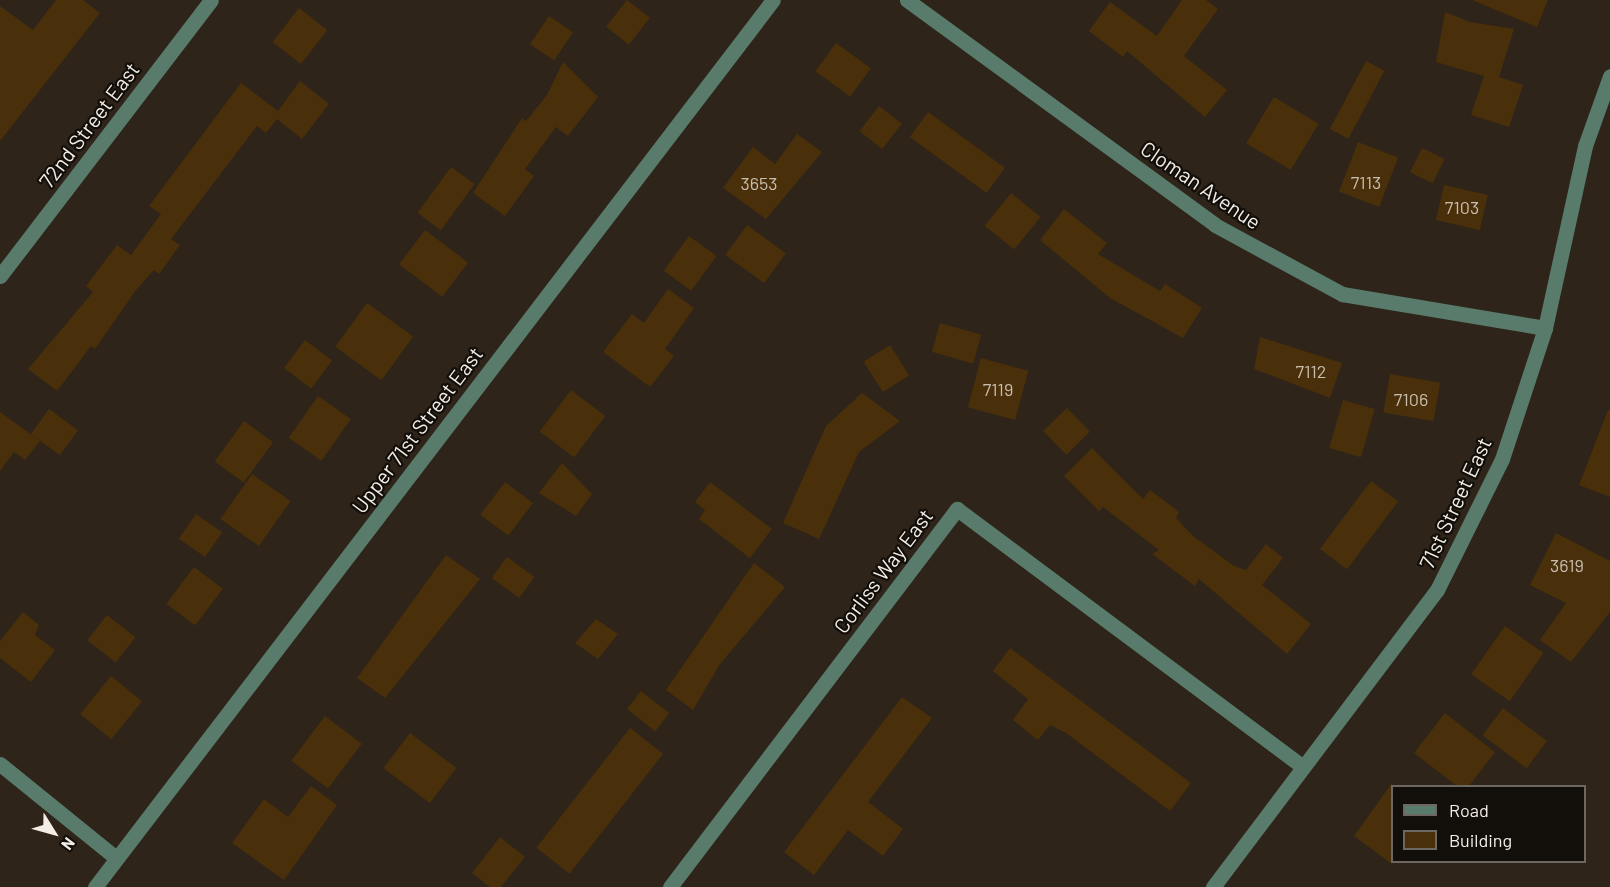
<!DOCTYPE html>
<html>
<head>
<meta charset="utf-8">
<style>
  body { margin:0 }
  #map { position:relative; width:1610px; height:887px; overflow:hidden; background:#2e2419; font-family:Barlow,sans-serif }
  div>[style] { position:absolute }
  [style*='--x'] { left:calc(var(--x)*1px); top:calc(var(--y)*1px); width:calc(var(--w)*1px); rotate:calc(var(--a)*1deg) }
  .building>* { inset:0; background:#492f0a; transform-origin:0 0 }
  .minor>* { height:15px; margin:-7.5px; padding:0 7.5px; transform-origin:7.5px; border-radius:7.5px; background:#587b6c }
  span { translate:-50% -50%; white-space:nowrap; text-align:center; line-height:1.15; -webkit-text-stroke:4.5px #120e09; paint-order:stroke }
  .number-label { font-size:18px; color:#c9beaf }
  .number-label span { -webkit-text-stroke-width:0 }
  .street-label { font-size:21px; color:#f4ede6 }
  .legend { position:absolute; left:1391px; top:785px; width:195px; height:78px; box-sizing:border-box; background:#120e09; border:2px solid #6c6761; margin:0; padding:8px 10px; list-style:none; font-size:18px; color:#f4ede6 }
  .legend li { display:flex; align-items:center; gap:12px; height:30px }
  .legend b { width:30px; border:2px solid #6c6761 }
  .north { position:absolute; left:24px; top:803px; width:60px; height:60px; -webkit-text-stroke:4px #120e09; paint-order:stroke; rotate:127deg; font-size:16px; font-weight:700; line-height:24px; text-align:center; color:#f4ede6 }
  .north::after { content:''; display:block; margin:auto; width:21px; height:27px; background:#f4ede6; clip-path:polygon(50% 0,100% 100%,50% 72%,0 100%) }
</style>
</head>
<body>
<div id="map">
  <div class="building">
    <i style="clip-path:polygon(56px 0,83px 0,100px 13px,0 141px,0 6px,33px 30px)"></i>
    <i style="left:627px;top:0;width:29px;height:34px;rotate:38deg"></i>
    <i style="clip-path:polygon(1182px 0,1206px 0,1218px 9px,1184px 56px,1227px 90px,1205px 117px,1127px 51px,1123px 57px,1089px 31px,1110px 2px,1157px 36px)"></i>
    <i style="clip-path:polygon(1472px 0,1548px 0,1537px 27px)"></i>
    <i style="left:299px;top:8px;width:36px;height:43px;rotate:38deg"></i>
    <i style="clip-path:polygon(1445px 12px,1470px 22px,1514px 29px,1499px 77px,1523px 85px,1509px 127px,1471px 115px,1484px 76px,1436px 62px)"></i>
    <i style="left:549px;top:16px;width:29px;height:34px;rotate:34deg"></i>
    <i style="left:836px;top:43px;width:43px;height:35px;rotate:36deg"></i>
    <i style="left:1366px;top:61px;width:21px;height:77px;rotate:28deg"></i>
    <i style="clip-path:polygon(563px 62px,598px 97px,568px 136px,556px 127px,525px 169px,534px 176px,505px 216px,473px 193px,522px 118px,526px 121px,547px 95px)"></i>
    <i style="clip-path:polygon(300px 81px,329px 104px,302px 139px,277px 119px,266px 133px,257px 126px,171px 239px,180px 245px,159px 274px,154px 270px,136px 290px,95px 349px,91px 346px,57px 391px,28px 369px,93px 292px,86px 286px,117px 245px,131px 255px,161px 214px,149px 206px,241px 83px,278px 111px)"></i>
    <i style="left:1274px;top:97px;width:52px;height:54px;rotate:31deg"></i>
    <i style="left:879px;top:106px;width:29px;height:32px;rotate:38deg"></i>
    <i style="left:928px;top:112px;width:95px;height:31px;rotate:36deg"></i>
    <i style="clip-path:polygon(797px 134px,822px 152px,766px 219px,723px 188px,753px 147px,775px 164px)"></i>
    <i style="left:1358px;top:142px;width:43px;height:53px;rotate:21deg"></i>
    <i style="left:1422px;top:148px;width:25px;height:27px;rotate:26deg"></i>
    <i style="left:451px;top:167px;width:29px;height:57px;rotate:36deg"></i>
    <i style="left:1444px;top:185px;width:45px;height:36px;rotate:13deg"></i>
    <i style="left:1011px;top:193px;width:38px;height:42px;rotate:39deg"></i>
    <i style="clip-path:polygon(1064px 209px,1107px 243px,1098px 254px,1160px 291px,1165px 284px,1202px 308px,1183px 338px,1110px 298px,1040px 240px)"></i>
    <i style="left:747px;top:225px;width:48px;height:37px;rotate:36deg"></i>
    <i style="left:425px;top:230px;width:54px;height:43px;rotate:37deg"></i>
    <i style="left:689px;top:236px;width:34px;height:43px;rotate:36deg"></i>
    <i style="clip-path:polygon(668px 289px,694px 308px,665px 349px,674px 356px,650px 387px,603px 352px,632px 314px,644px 323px)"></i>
    <i style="left:367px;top:303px;width:57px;height:54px;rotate:36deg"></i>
    <i style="left:940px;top:323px;width:43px;height:30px;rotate:16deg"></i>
    <i style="clip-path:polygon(1260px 337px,1342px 363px,1330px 398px,1254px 369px)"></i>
    <i style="left:305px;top:340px;width:34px;height:35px;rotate:37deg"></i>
    <i style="left:890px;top:345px;width:36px;height:31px;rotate:58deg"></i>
    <i style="left:981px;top:358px;width:49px;height:51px;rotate:15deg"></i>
    <i style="left:1390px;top:374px;width:51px;height:39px;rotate:10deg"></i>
    <i style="left:571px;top:390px;width:43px;height:52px;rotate:37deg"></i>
    <i style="clip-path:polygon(862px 393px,900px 421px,859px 452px,819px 539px,783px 523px,826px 426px)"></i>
    <i style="left:318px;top:396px;width:40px;height:51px;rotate:35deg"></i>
    <i style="left:1343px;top:400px;width:33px;height:50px;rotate:16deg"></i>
    <i style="left:1067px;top:408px;width:33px;height:33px;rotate:46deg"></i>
    <i style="left:49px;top:409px;width:36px;height:31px;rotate:36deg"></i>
    <i style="clip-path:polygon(1608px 410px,1610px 410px,1610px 497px,1579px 485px)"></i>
    <i style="clip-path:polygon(0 412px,40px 441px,25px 460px,14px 452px,0 471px)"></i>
    <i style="left:244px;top:421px;width:36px;height:50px;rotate:36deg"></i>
    <i style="clip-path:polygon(1092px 448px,1143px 499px,1150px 490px,1179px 512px,1176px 518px,1193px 536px,1234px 566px,1246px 570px,1266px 544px,1283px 558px,1262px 585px,1311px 624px,1287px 654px,1199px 579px,1195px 586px,1152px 554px,1159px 550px,1103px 507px,1099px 511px,1064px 476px)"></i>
    <i style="clip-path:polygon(562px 463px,592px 494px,576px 516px,539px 493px)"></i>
    <i style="left:252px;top:474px;width:47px;height:55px;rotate:35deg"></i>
    <i style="left:1371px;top:481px;width:34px;height:85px;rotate:37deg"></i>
    <i style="left:505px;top:482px;width:35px;height:41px;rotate:37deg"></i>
    <i style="clip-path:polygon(710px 482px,772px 529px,750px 558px,699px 519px,705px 510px,695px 502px)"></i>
    <i style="left:196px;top:514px;width:32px;height:30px;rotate:35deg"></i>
    <i style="clip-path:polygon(1556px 533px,1610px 561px,1610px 612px,1571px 662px,1540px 640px,1566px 603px,1530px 585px)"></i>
    <i style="clip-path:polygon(446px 555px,480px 579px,385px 698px,357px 678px)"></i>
    <i style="left:507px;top:557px;width:34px;height:26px;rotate:36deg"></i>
    <i style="clip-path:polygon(754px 563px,785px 587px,720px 664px,693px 710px,666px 690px)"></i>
    <i style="left:194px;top:567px;width:36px;height:46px;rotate:37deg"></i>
    <i style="clip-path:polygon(23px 612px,39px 625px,35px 635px,55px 650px,31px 682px,0 658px,0 641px)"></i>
    <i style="left:107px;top:615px;width:36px;height:32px;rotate:38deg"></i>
    <i style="clip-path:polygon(596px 619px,618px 634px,598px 659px,575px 643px)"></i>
    <i style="left:1505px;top:626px;width:47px;height:59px;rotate:35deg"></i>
    <i style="clip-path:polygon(1010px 648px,1191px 783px,1170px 811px,1066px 733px,1050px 725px,1038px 740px,1013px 720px,1028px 699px,993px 671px)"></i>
    <i style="left:111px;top:676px;width:40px;height:49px;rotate:39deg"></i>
    <i style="left:641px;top:691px;width:36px;height:23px;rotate:38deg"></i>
    <i style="clip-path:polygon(902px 697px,932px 718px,868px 802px,903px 829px,883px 856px,848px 830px,814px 875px,784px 852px)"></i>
    <i style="left:1503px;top:708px;width:55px;height:34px;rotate:37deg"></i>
    <i style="clip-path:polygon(1445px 713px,1495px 752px,1469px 786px,1457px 786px,1414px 753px)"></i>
    <i style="left:325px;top:716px;width:46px;height:56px;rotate:37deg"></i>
    <i style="left:630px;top:728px;width:42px;height:152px;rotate:38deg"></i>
    <i style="left:410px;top:733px;width:58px;height:44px;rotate:37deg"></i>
    <i style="clip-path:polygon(1392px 783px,1392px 864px,1354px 836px)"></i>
    <i style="clip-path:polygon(311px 786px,337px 805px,284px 880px,232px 843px,264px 799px,288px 817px)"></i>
    <i style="clip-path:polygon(500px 837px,525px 857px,501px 887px,490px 887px,472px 873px)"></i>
  </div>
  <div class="minor">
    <i style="--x:907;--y:0;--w:381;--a:36.1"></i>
    <i style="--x:1215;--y:225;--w:145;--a:28.5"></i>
    <i style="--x:1342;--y:294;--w:206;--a:9.5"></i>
    <i style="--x:0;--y:276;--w:347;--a:-52.6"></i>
    <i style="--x:0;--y:764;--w:149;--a:39"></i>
    <i style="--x:95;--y:887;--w:1116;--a:-52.61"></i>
    <i style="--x:670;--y:887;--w:475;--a:-52.8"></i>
    <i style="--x:957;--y:509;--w:430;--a:36.7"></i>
    <i style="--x:1213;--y:887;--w:372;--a:-53"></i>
    <i style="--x:1437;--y:590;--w:146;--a:-63.6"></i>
    <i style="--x:1502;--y:459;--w:138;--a:-71.8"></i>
    <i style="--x:1545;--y:328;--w:186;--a:-77.6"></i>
    <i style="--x:1585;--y:146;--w:74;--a:-70.3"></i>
  </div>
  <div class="number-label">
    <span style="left:1366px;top:182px">7113</span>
    <span style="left:759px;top:183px">3653</span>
    <span style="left:1462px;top:207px">7103</span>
    <span style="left:1311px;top:371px">7112</span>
    <span style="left:998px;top:389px">7119</span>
    <span style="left:1411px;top:399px">7106</span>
    <span style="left:1567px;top:565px">3619</span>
  </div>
  <div class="street-label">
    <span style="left:89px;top:125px;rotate:-53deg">72nd Street East</span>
    <span style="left:1201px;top:185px;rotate:34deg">Cloman Avenue</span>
    <span style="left:417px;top:430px;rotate:-53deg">Upper 71st Street East</span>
    <span style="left:1455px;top:503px;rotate:-65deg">71st Street East</span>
    <span style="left:883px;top:571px;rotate:-53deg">Corliss Way East</span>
  </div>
  <ul class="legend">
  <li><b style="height:8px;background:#587b6c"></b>Road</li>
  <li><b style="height:16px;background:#492f0a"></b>Building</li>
  </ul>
  <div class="north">N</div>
</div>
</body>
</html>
